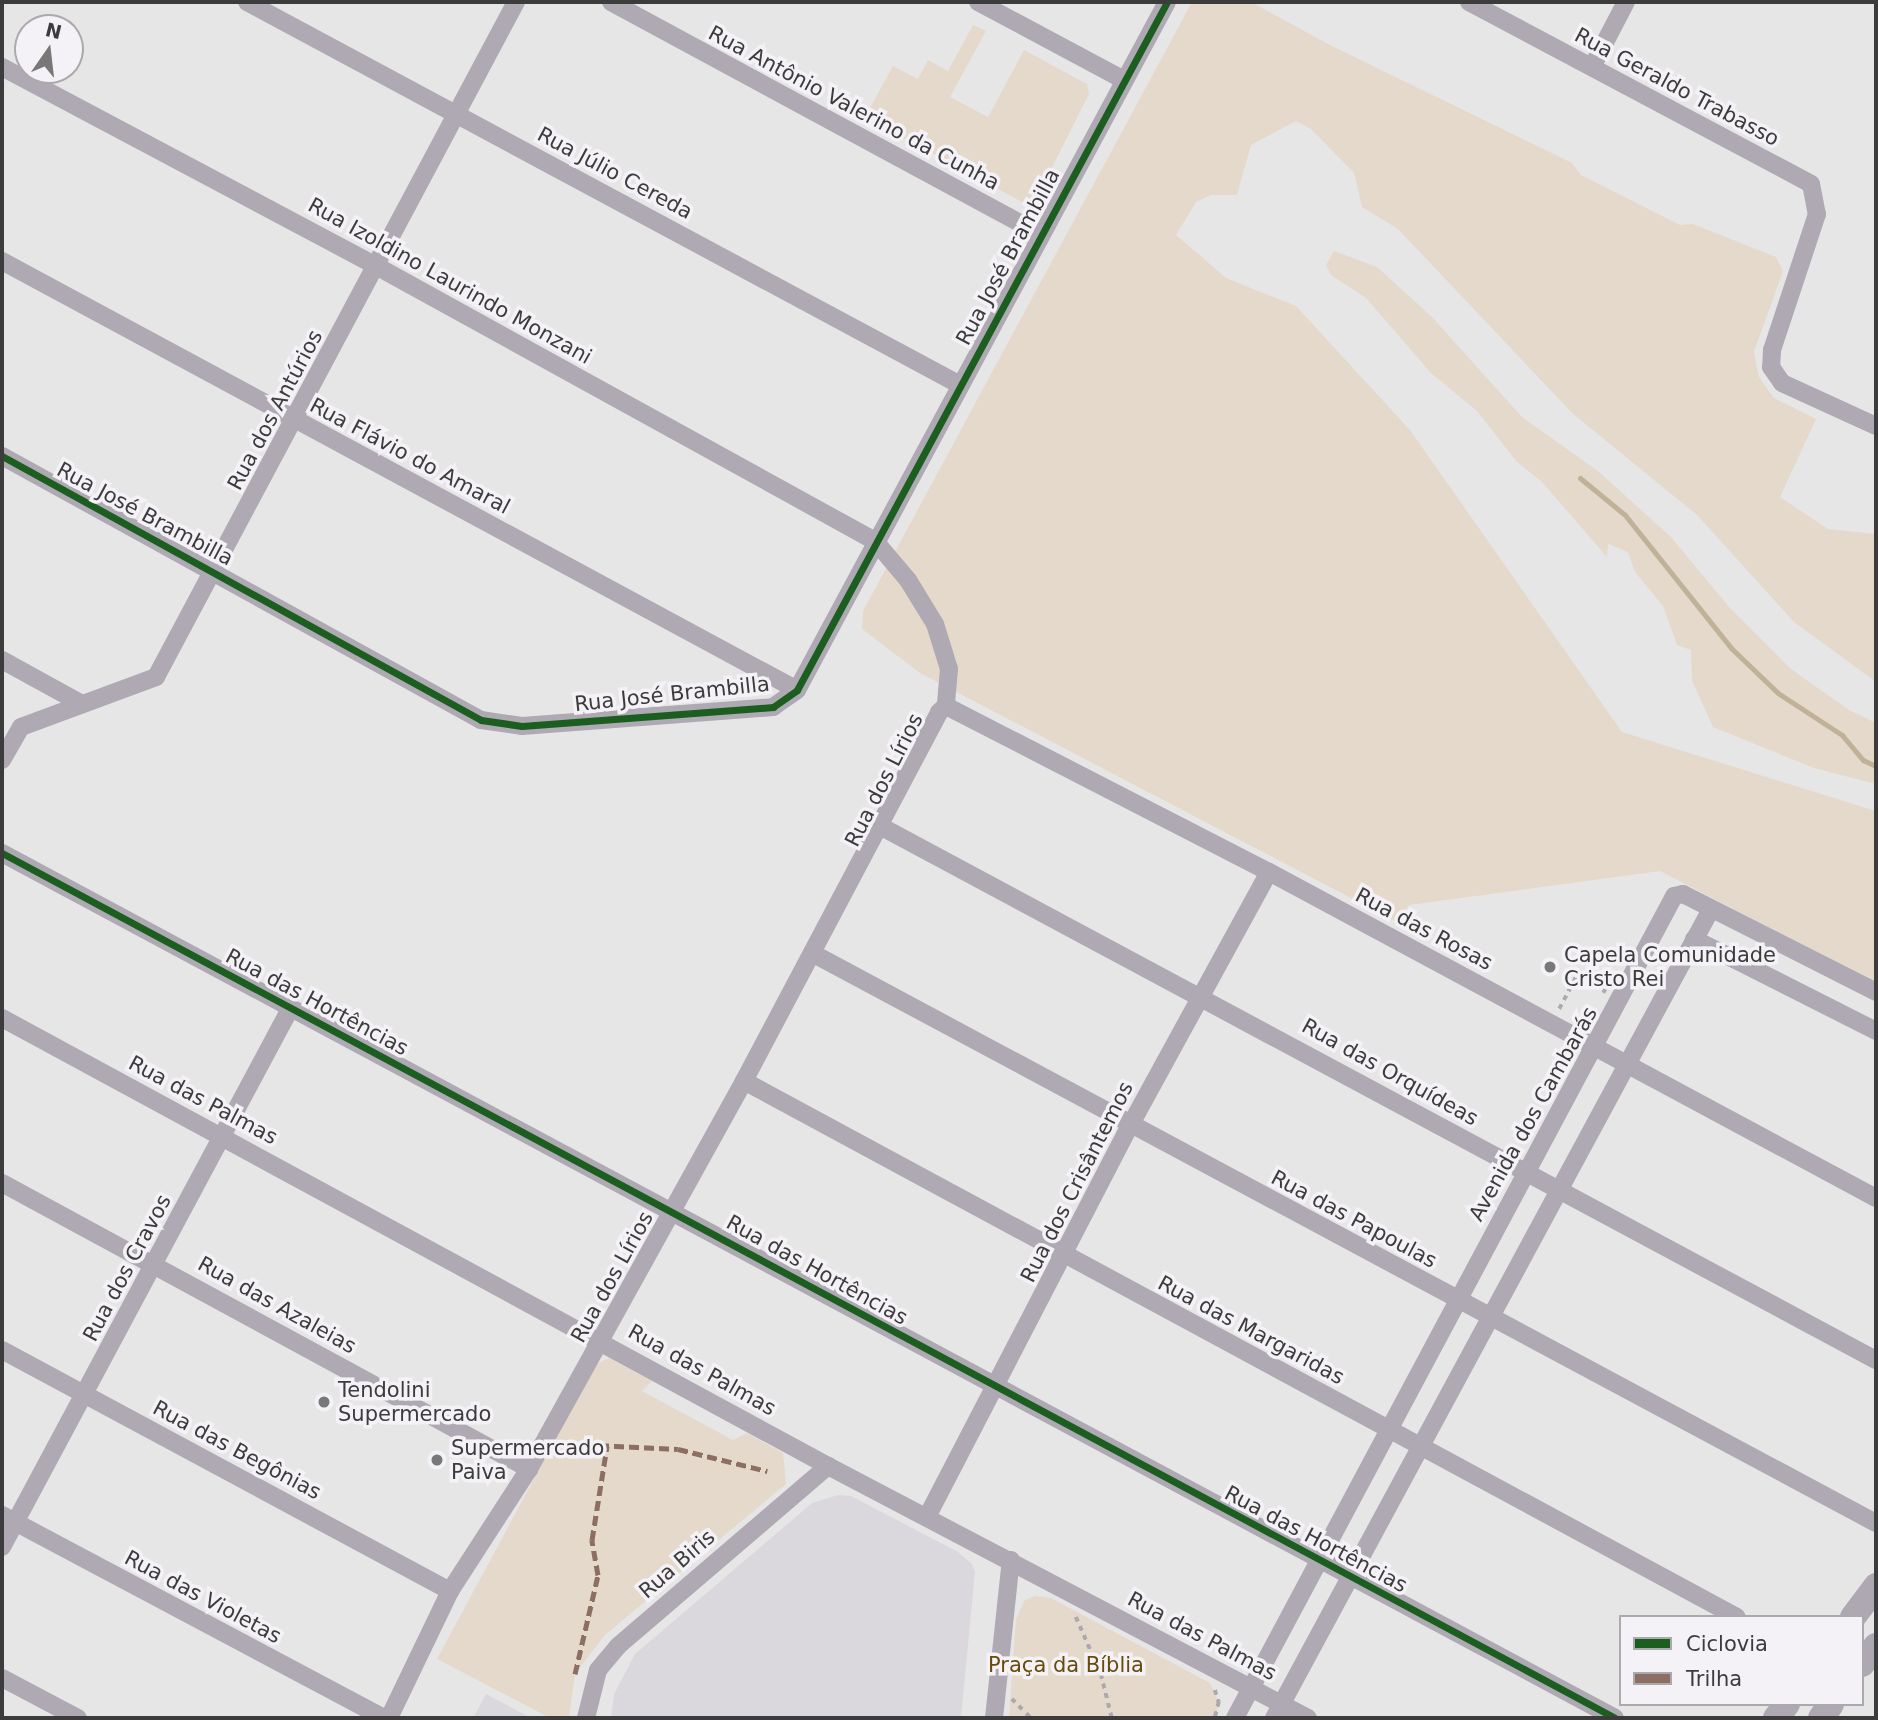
<!DOCTYPE html>
<html>
<head>
<meta charset="utf-8">
<style>
  body { margin:0 }
  #map { position:relative; width:1878px; height:1720px; overflow:hidden; background:#e7e6e7; font-family:"DejaVu Sans",sans-serif }
  div>[style] { position:absolute }
  [style*='--x'] { left:calc(var(--x)*1px); top:calc(var(--y)*1px); width:calc(var(--w)*1px); rotate:calc(var(--a)*1deg) }
  .built>* { inset:0; background:#dad8dd }
  .green>* { inset:0; background:#e4d9ca }
  .stream>* { height:5px; margin:-2.5px; padding:0 2.5px; transform-origin:2.5px; border-radius:2.5px; background:#c0b299 }
  .path>* { height:3.5px; margin-top:-1.75px; transform-origin:0; background:repeating-linear-gradient(90deg,#aca9af 0 5px,transparent 0 10px) }
  .street>* { height:18px; margin:-9px; padding:0 9px; transform-origin:9px; border-radius:9px; background:#aea9b3 }
  .secondary>* { height:26px; margin:-13px; padding:0 13px; transform-origin:13px; border-radius:13px; background:#ada8b2 }
  .quiet>* { height:5px; margin-top:-2.5px; transform-origin:0; background:repeating-linear-gradient(90deg,#8d6e63 0 10px,transparent 0 15px) }
  .cycleway>* { height:7px; margin:-3.5px; padding:0 3.5px; transform-origin:3.5px; border-radius:3.5px; background:#1b5e20 }
  .dots>* { width:19px; height:19px; translate:-50% -50%; box-sizing:border-box; border:4px solid #f4f2f6; border-radius:50% }
  span { translate:-50% -50%; white-space:nowrap; text-align:center; line-height:1.15; -webkit-text-stroke:7px #f4f2f6; paint-order:stroke }
  .street-label { font-size:21px; color:#3d3c3d }
  .poi-label { font-size:21px; color:#3d3c3d }
  .left { translate:0 -50%; text-align:left }
  .park-label { font-size:21px; color:#684b0a }
  .frame { position:absolute; inset:0; border:4px solid #3d3c3d; pointer-events:none }
  .legend { position:absolute; left:1619px; top:1615px; width:245px; height:91px; box-sizing:border-box; background:#f4f2f6; border:2px solid #aba9ac; margin:0; padding:9px 12px; list-style:none; font-size:21px; color:#3d3c3d }
  .legend li { display:flex; align-items:center; gap:14px; height:35px }
  .legend b { width:35px; border:2px solid #aba9ac }
  .north { position:absolute; left:14px; top:14px; width:70px; height:70px; box-sizing:border-box; background:#f4f2f6; border:2px solid #aba9ac; border-radius:50%; rotate:14deg; font-size:19px; font-weight:700; line-height:28px; text-align:center; color:#3d3c3d }
  .north::after { content:''; display:block; margin:auto; width:24px; height:32px; background:#787878; clip-path:polygon(50% 0,100% 100%,50% 72%,0 100%) }
</style>
</head>
<body>
<div id="map">
  <div class="built">
    <i style="clip-path:polygon(838px 1495px,851px 1496px,958px 1552px,972px 1564px,975px 1572px,961px 1718px,611px 1718px,614px 1694px,635px 1654px,812px 1503px)"></i>
    <i style="clip-path:polygon(486px 1694px,531px 1718px,473px 1718px)"></i>
  </div>
  <div class="green">
    <i style="clip-path:polygon(1192px 2px,1251px 2px,1330px 45px,1572px 163px,1581px 175px,1680px 225px,1693px 224px,1776px 257px,1783px 271px,1754px 352px,1759px 377px,1774px 398px,1816px 419px,1780px 497px,1828px 529px,1876px 534px,1876px 682px,1794px 622px,1697px 515px,1572px 413px,1398px 229px,1362px 207px,1354px 173px,1311px 129px,1296px 121px,1251px 145px,1237px 195px,1211px 195px,1196px 202px,1176px 235px,1226px 278px,1296px 306px,1410px 430px,1622px 732px,1876px 811px,1876px 982px,1660px 871px,1409px 905px,1397px 922px,920px 673px,862px 629px,863px 611px)"></i>
    <i style="clip-path:polygon(973px 25px,986px 31px,950px 97px,988px 117px,1024px 50px,1087px 84px,1089px 94px,1037px 197px,1022px 202px,865px 117px,893px 66px,918px 79px,928px 60px,948px 71px)"></i>
    <i style="clip-path:polygon(1334px 251px,1377px 267px,1432px 317px,1522px 417px,1598px 471px,1671px 537px,1730px 608px,1791px 669px,1849px 710px,1876px 723px,1876px 784px,1814px 768px,1713px 727px,1692px 681px,1691px 650px,1677px 645px,1663px 606px,1635px 572px,1628px 552px,1608px 544px,1607px 557px,1542px 482px,1516px 461px,1477px 411px,1431px 373px,1366px 298px,1331px 275px,1326px 265px)"></i>
    <i style="clip-path:polygon(609px 1358px,652px 1381px,642px 1391px,733px 1440px,747px 1433px,783px 1453px,786px 1484px,605px 1635px,575px 1674px,569px 1718px,550px 1718px,437px 1659px,596px 1364px)"></i>
    <i style="clip-path:polygon(1035px 1596px,1051px 1598px,1210px 1683px,1219px 1702px,1215px 1718px,1009px 1718px,1016px 1619px,1025px 1600px)"></i>
  </div>
  <div class="stream">
    <i style="--x:1580;--y:478;--w:58;--a:39.4"></i>
    <i style="--x:1625;--y:515;--w:170;--a:51.4"></i>
    <i style="--x:1731;--y:648;--w:65;--a:43.8"></i>
    <i style="--x:1778;--y:693;--w:77;--a:33.3"></i>
    <i style="--x:1842;--y:735;--w:33;--a:50"></i>
    <i style="--x:1863;--y:760;--w:14;--a:25"></i>
  </div>
  <div class="path">
    <i style="--x:1568;--y:970;--w:44;--a:30.1"></i>
    <i style="--x:1559;--y:1009;--w:62;--a:-62.2"></i>
    <i style="--x:1076;--y:1617;--w:62;--a:66.3"></i>
    <i style="--x:1101;--y:1674;--w:45;--a:76"></i>
    <i style="--x:1215;--y:1690;--w:13;--a:72"></i>
    <i style="--x:1219;--y:1702;--w:16;--a:104"></i>
    <i style="--x:1012;--y:1699;--w:27;--a:45"></i>
  </div>
  <div class="street">
    <i style="--x:247;--y:2;--w:809;--a:28.24"></i>
    <i style="--x:611;--y:2;--w:488;--a:28.4"></i>
    <i style="--x:978;--y:2;--w:166;--a:28.1"></i>
    <i style="--x:1469;--y:2;--w:387;--a:28"></i>
    <i style="--x:1811;--y:184;--w:31;--a:79"></i>
    <i style="--x:1817;--y:214;--w:143;--a:108.3"></i>
    <i style="--x:1772;--y:350;--w:17;--a:93"></i>
    <i style="--x:1771;--y:367;--w:19;--a:55"></i>
    <i style="--x:1782;--y:383;--w:103;--a:24.6"></i>
    <i style="--x:2;--y:67;--w:426;--a:28"></i>
    <i style="--x:378;--y:267;--w:568;--a:28.87"></i>
    <i style="--x:875;--y:541;--w:51;--a:49.8"></i>
    <i style="--x:908;--y:580;--w:52;--a:58.5"></i>
    <i style="--x:935;--y:624;--w:47;--a:72.7"></i>
    <i style="--x:949;--y:669;--w:37;--a:95"></i>
    <i style="--x:1592;--y:67;--w:73;--a:-62.4"></i>
    <i style="--x:2;--y:261;--w:903;--a:28.35"></i>
    <i style="--x:2;--y:456;--w:547;--a:28.86"></i>
    <i style="--x:481;--y:720;--w:41;--a:8.3"></i>
    <i style="--x:522;--y:726;--w:252;--a:-4.3"></i>
    <i style="--x:773;--y:707;--w:29;--a:-35"></i>
    <i style="--x:797;--y:690;--w:781;--a:-61.73"></i>
    <i style="--x:2;--y:660;--w:91;--a:28.8"></i>
    <i style="--x:946;--y:706;--w:363;--a:27.2"></i>
    <i style="--x:1269;--y:872;--w:689;--a:28.24"></i>
    <i style="--x:2;--y:760;--w:38;--a:-60"></i>
    <i style="--x:21;--y:727;--w:144;--a:-20.3"></i>
    <i style="--x:156;--y:677;--w:765;--a:-61.93"></i>
    <i style="--x:880;--y:826;--w:1130;--a:28.2"></i>
    <i style="--x:2;--y:853;--w:1830;--a:28.2"></i>
    <i style="--x:1694;--y:939;--w:204;--a:26.8"></i>
    <i style="--x:812;--y:953;--w:1207;--a:28.18"></i>
    <i style="--x:2;--y:1018;--w:940;--a:28.47"></i>
    <i style="--x:828;--y:1466;--w:542;--a:27.7"></i>
    <i style="--x:744;--y:1081;--w:1128;--a:28.36"></i>
    <i style="--x:2;--y:1183;--w:600;--a:28.49"></i>
    <i style="--x:2;--y:1350;--w:509;--a:28.28"></i>
    <i style="--x:2;--y:1515;--w:433;--a:28"></i>
    <i style="--x:928;--y:1515;--w:441;--a:-62.6"></i>
    <i style="--x:1131;--y:1124;--w:287;--a:-61.3"></i>
    <i style="--x:2;--y:1547;--w:610;--a:-61.84"></i>
    <i style="--x:2;--y:1678;--w:86;--a:27.8"></i>
    <i style="--x:389;--y:1718;--w:141;--a:-64.3"></i>
    <i style="--x:450;--y:1591;--w:145;--a:-57.1"></i>
    <i style="--x:529;--y:1469;--w:444;--a:-61"></i>
    <i style="--x:744;--y:1081;--w:417;--a:-62.1"></i>
    <i style="--x:939;--y:712;--w:9;--a:-41"></i>
    <i style="--x:586;--y:1718;--w:49;--a:-76"></i>
    <i style="--x:598;--y:1670;--w:31;--a:-50"></i>
    <i style="--x:618;--y:1646;--w:277;--a:-40.6"></i>
    <i style="--x:994;--y:1718;--w:159;--a:-83.9"></i>
    <i style="--x:1235;--y:1718;--w:932;--a:-61.89"></i>
    <i style="--x:1674;--y:896;--w:9;--a:-13"></i>
    <i style="--x:1683;--y:894;--w:216;--a:26.9"></i>
    <i style="--x:1274;--y:1718;--w:919;--a:-61.62"></i>
  </div>
  <div class="secondary">
    <i style="--x:1853;--y:1617;--w:39;--a:-53"></i>
    <i style="--x:1862;--y:1664;--w:23;--a:-52"></i>
    <i style="--x:1776;--y:1718;--w:18;--a:-52"></i>
    <i style="--x:1821;--y:1718;--w:17;--a:-54"></i>
  </div>
  <div class="quiet">
    <i style="--x:554;--y:1443;--w:124;--a:2.8"></i>
    <i style="--x:678;--y:1449;--w:92;--a:13.9"></i>
    <i style="--x:575;--y:1674;--w:102;--a:-76.9"></i>
    <i style="--x:598;--y:1575;--w:36;--a:-100"></i>
    <i style="--x:592;--y:1540;--w:95;--a:-80.9"></i>
  </div>
  <div class="cycleway">
    <i style="--x:2;--y:456;--w:547;--a:28.86"></i>
    <i style="--x:481;--y:720;--w:41;--a:8.3"></i>
    <i style="--x:522;--y:726;--w:252;--a:-4.3"></i>
    <i style="--x:773;--y:707;--w:29;--a:-35"></i>
    <i style="--x:797;--y:690;--w:781;--a:-61.73"></i>
    <i style="--x:2;--y:853;--w:1830;--a:28.2"></i>
  </div>
  <div class="dots">
    <i style="left:1550px;top:967px;background:#787878"></i>
    <i style="left:324px;top:1402px;background:#787878"></i>
    <i style="left:437px;top:1460px;background:#787878"></i>
  </div>
  <div class="street-label">
    <span style="left:1677px;top:87px;rotate:28deg">Rua Geraldo Trabasso</span>
    <span style="left:854px;top:108px;rotate:28deg">Rua Antônio Valerino da Cunha</span>
    <span style="left:615px;top:173px;rotate:28deg">Rua Júlio Cereda</span>
    <span style="left:1008px;top:257px;rotate:-62deg">Rua José Brambilla</span>
    <span style="left:450px;top:281px;rotate:29deg">Rua Izoldino Laurindo Monzani</span>
    <span style="left:275px;top:410px;rotate:-62deg">Rua dos Antúrios</span>
    <span style="left:410px;top:456px;rotate:28deg">Rua Flávio do Amaral</span>
    <span style="left:145px;top:514px;rotate:28deg">Rua José Brambilla</span>
    <span style="left:672px;top:694px;rotate:-6deg">Rua José Brambilla</span>
    <span style="left:884px;top:780px;rotate:-63deg">Rua dos Lírios</span>
    <span style="left:1424px;top:929px;rotate:28deg">Rua das Rosas</span>
    <span style="left:317px;top:1002px;rotate:28deg">Rua das Hortências</span>
    <span style="left:1390px;top:1072px;rotate:29deg">Rua das Orquídeas</span>
    <span style="left:203px;top:1100px;rotate:28deg">Rua das Palmas</span>
    <span style="left:1533px;top:1114px;rotate:-61deg">Avenida dos Cambarás</span>
    <span style="left:1077px;top:1182px;rotate:-63deg">Rua dos Crisântemos</span>
    <span style="left:1354px;top:1219px;rotate:28deg">Rua das Papoulas</span>
    <span style="left:127px;top:1268px;rotate:-62deg">Rua dos Cravos</span>
    <span style="left:817px;top:1270px;rotate:29deg">Rua das Hortências</span>
    <span style="left:612px;top:1277px;rotate:-61deg">Rua dos Lírios</span>
    <span style="left:277px;top:1305px;rotate:29deg">Rua das Azaleias</span>
    <span style="left:1251px;top:1330px;rotate:28deg">Rua das Margaridas</span>
    <span style="left:702px;top:1370px;rotate:29deg">Rua das Palmas</span>
    <span style="left:237px;top:1450px;rotate:28deg">Rua das Begônias</span>
    <span style="left:1316px;top:1539px;rotate:28deg">Rua das Hortências</span>
    <span style="left:677px;top:1564px;rotate:-41deg">Rua Biris</span>
    <span style="left:203px;top:1597px;rotate:28deg">Rua das Violetas</span>
    <span style="left:1202px;top:1636px;rotate:28deg">Rua das Palmas</span>
  </div>
  <div class="poi-label">
    <span class="left" style="left:1564px;top:967px">Capela Comunidade<br>Cristo Rei</span>
    <span class="left" style="left:338px;top:1402px">Tendolini<br>Supermercado</span>
    <span class="left" style="left:451px;top:1460px">Supermercado<br>Paiva</span>
  </div>
  <div class="park-label">
    <span style="left:1066px;top:1665px">Praça da Bíblia</span>
  </div>
  <div class="frame"></div>
  <ul class="legend">
  <li><b style="height:9px;background:#1b5e20"></b>Ciclovia</li>
  <li><b style="height:9px;background:#8d6e63"></b>Trilha</li>
  </ul>
  <div class="north">N</div>
</div>
</body>
</html>
